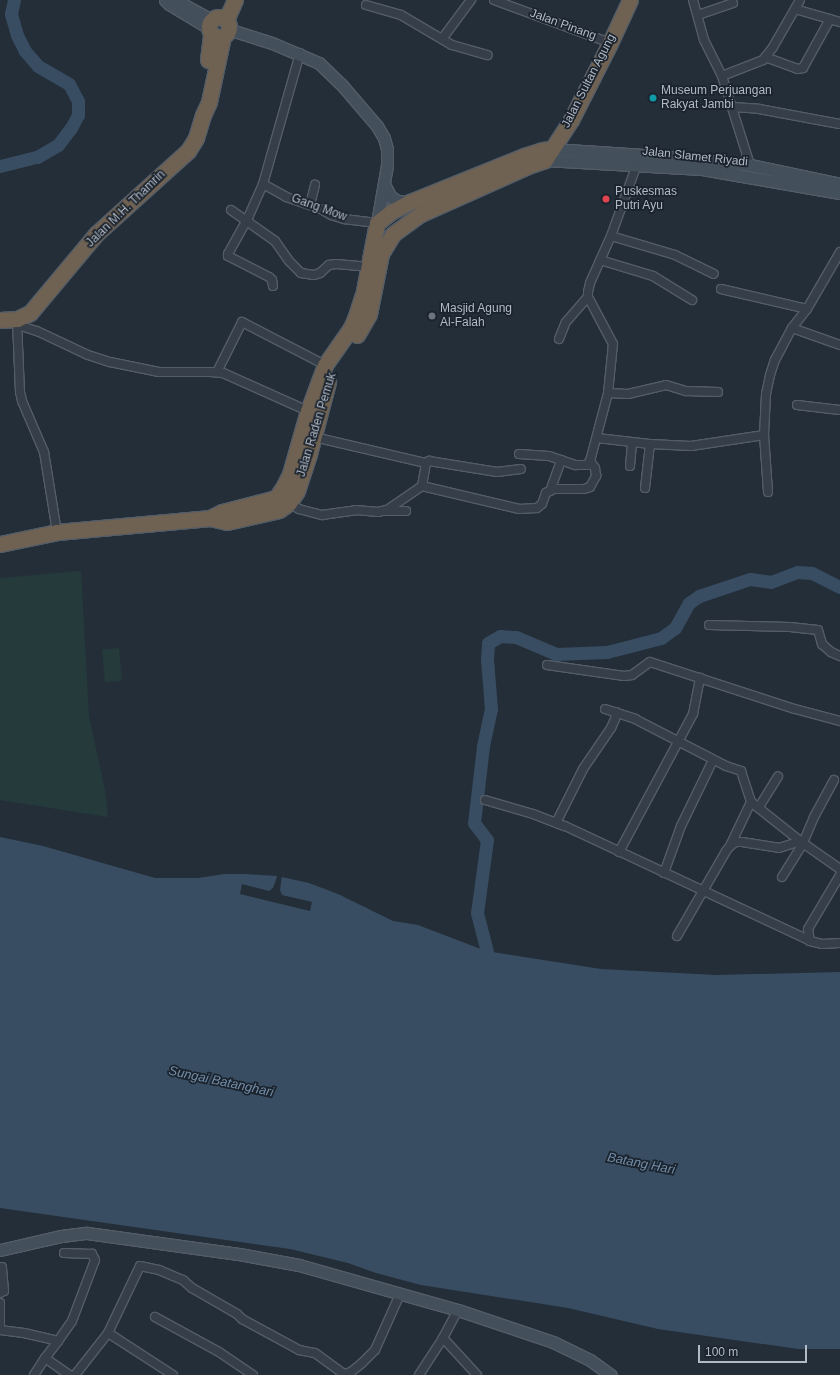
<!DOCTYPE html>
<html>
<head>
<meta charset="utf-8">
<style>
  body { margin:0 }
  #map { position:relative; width:840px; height:1375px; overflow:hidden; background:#232e39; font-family:Arial,sans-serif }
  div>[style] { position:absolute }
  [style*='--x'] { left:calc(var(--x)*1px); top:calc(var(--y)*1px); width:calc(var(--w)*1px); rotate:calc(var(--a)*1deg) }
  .green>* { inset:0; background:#253b3b; transform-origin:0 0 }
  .water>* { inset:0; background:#394d62 }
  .pier>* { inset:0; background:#232e39 }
  .river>* { height:13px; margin:-6.5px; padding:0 6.5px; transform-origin:6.5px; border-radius:6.5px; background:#394d62 }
  .roads { filter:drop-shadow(1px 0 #545d67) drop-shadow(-1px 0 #545d67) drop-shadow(0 1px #545d67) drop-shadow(0 -1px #545d67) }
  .street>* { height:8px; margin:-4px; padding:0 4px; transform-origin:4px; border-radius:4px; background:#363f49 }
  .secondary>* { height:11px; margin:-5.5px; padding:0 5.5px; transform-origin:5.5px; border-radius:5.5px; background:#444f5c }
  .highway>* { height:15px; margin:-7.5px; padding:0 7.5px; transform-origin:7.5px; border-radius:7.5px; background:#6f6253 }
  .highway>.ring { margin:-7.5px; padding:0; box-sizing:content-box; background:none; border:15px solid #6f6253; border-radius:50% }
  .dots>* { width:11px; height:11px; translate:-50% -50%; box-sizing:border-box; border:2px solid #1b242e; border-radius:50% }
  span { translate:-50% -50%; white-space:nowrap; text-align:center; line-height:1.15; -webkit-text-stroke:3.5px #1b242e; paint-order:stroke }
  .street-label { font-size:12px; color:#b1bac5 }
  .poi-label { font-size:12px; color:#b1bac5 }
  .left { translate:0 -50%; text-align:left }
  .water-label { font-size:13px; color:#728da8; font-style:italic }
  .scale { position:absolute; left:698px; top:1345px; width:109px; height:18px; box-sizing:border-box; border:2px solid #b1bac5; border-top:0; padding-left:5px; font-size:12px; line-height:14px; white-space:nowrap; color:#b1bac5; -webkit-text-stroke:3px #1b242e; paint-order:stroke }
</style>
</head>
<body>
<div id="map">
  <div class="green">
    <i style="clip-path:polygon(81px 571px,89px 716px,105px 790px,108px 817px,0 800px,0 578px)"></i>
    <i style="left:119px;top:648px;width:33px;height:17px;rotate:85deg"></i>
  </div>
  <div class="water">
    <i style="clip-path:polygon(0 837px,43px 846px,155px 878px,198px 878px,224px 874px,246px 874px,277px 876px,309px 883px,338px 894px,393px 921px,418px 925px,486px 951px,601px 969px,716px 975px,840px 972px,840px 1349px,798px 1349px,658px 1329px,568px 1308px,421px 1285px,376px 1273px,348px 1263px,290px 1249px,0 1208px)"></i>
  </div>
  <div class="pier">
    <i style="clip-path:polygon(278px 874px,282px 875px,280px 890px,282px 895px,312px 902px,310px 911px,240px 894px,242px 884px,269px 891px,273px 888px)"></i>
  </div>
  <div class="river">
    <i style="--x:0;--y:166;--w:38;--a:-14"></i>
    <i style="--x:37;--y:157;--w:24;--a:-30"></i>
    <i style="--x:58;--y:145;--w:21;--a:-53"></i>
    <i style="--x:71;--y:128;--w:15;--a:-62"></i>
    <i style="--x:78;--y:115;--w:14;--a:-90"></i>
    <i style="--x:78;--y:101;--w:19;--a:-118"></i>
    <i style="--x:69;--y:84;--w:36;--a:-150"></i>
    <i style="--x:38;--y:66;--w:20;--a:-131"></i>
    <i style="--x:25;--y:51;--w:18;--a:-117"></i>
    <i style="--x:17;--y:35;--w:22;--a:-106"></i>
    <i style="--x:11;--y:14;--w:14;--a:-78"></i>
    <i style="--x:491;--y:967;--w:56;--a:-104.5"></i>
    <i style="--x:477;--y:913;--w:74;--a:-82.2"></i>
    <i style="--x:487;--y:840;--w:21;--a:-127"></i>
    <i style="--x:474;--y:823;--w:78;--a:-83.3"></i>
    <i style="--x:483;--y:746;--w:38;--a:-78"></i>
    <i style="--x:491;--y:709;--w:50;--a:-94.6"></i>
    <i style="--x:487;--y:659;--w:16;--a:-86"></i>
    <i style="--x:488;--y:643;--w:14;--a:-30"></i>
    <i style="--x:500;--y:636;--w:16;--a:4"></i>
    <i style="--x:516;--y:637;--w:43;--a:23"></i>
    <i style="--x:556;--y:654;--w:51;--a:-2.2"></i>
    <i style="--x:607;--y:652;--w:56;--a:-14.5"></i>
    <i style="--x:661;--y:638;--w:17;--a:-36"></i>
    <i style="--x:675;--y:628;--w:29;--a:-61"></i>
    <i style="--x:689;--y:603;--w:12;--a:-35"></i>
    <i style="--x:699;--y:596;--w:54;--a:-18.4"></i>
    <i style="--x:750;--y:579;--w:21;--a:8"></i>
    <i style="--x:771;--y:582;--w:28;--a:-21"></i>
    <i style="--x:797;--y:572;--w:15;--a:4"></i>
    <i style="--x:812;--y:573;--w:31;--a:27"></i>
  </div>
  <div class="roads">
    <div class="street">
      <i style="--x:494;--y:0;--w:124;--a:20.3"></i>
      <i style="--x:693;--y:0;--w:41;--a:74.6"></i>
      <i style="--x:704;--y:40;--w:40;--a:63.4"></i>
      <i style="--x:722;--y:76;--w:93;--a:72.5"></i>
      <i style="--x:366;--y:5;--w:36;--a:16"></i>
      <i style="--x:401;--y:15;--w:59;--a:30.5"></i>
      <i style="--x:452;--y:45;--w:37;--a:16"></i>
      <i style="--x:795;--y:9;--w:47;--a:16.1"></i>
      <i style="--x:698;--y:15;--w:37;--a:-19"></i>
      <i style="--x:442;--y:39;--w:49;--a:-53.4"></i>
      <i style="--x:765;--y:57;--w:35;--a:20"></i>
      <i style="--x:798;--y:69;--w:5;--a:-11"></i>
      <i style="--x:803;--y:68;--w:56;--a:-61.1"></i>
      <i style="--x:722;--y:76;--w:44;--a:-21.3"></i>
      <i style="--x:763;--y:60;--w:16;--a:-52"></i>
      <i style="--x:773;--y:47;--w:54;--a:-60.1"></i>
      <i style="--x:733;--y:107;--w:26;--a:4"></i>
      <i style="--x:759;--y:109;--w:82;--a:10.5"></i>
      <i style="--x:263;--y:184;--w:26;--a:29"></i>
      <i style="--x:286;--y:197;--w:37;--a:19"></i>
      <i style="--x:321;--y:209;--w:12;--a:31"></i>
      <i style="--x:331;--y:215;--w:14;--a:17"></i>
      <i style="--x:344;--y:219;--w:33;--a:7"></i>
      <i style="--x:310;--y:205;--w:21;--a:-76"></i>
      <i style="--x:231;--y:210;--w:54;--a:35.2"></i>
      <i style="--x:275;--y:241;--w:24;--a:55"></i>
      <i style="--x:289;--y:261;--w:17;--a:45"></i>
      <i style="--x:301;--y:273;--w:13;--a:9"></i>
      <i style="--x:314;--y:275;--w:6;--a:-18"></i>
      <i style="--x:320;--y:273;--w:12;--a:-42"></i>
      <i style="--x:329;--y:265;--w:7;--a:-8"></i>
      <i style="--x:336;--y:264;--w:35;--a:5"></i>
      <i style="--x:611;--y:236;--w:67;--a:16.5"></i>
      <i style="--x:675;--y:255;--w:43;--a:26"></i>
      <i style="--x:600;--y:260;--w:55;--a:16.8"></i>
      <i style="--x:653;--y:276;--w:46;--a:31.6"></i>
      <i style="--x:273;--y:286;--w:6;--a:-99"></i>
      <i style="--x:272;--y:280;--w:4;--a:-135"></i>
      <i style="--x:269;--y:277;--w:46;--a:-152.9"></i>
      <i style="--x:228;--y:256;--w:2;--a:-90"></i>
      <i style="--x:228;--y:254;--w:39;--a:-61"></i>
      <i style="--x:247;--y:220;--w:39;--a:-66"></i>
      <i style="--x:263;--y:184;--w:136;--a:-74.2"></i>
      <i style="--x:721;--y:289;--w:88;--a:13.1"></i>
      <i style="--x:17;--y:321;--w:71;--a:87.6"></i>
      <i style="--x:20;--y:392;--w:9;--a:77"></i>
      <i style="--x:22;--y:401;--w:56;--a:66.7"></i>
      <i style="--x:44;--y:452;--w:81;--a:80.8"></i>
      <i style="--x:18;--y:325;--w:20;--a:18"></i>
      <i style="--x:37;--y:331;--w:56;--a:25.2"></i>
      <i style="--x:88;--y:355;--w:23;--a:18"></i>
      <i style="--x:110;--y:362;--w:50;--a:11.5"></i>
      <i style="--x:159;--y:372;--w:51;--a:0"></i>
      <i style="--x:210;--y:372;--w:13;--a:4"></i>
      <i style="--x:223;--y:373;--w:93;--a:24.1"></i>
      <i style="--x:792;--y:328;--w:51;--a:19.5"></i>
      <i style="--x:559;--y:339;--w:18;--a:-68"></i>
      <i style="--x:566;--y:322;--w:33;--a:-49"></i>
      <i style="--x:217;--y:372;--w:56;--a:-63.4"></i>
      <i style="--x:242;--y:322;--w:93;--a:27.4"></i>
      <i style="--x:608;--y:393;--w:20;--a:3"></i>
      <i style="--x:628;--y:394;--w:39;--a:-13"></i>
      <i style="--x:666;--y:385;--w:21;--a:17"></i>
      <i style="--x:686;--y:391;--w:32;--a:2"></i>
      <i style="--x:797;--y:405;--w:43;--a:6.6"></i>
      <i style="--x:314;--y:437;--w:115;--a:13.1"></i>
      <i style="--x:426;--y:463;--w:4;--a:-34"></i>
      <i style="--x:429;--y:461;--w:69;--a:9.2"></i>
      <i style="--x:497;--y:472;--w:24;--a:-7"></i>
      <i style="--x:597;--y:438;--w:53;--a:6.5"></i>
      <i style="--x:650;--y:444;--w:41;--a:2.8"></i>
      <i style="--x:691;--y:446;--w:74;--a:-8.6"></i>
      <i style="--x:519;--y:454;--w:30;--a:4"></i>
      <i style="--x:549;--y:456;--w:28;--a:19"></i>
      <i style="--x:575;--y:465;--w:14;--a:0"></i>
      <i style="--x:589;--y:465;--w:74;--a:-75.2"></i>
      <i style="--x:608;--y:393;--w:49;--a:-84.2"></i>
      <i style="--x:613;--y:344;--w:53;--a:-118"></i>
      <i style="--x:588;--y:297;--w:5;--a:-90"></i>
      <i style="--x:588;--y:292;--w:9;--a:-77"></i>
      <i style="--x:590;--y:283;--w:51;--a:-65.9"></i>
      <i style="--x:611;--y:236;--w:77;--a:-70.1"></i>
      <i style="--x:630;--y:466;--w:24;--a:-85"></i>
      <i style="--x:422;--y:486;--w:23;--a:-80"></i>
      <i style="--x:645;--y:488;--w:44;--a:-83.5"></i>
      <i style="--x:550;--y:491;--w:33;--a:-70"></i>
      <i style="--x:768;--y:492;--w:57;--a:-94"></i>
      <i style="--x:764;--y:435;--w:41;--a:-87.2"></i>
      <i style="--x:766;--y:394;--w:19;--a:-78"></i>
      <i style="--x:770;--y:375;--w:16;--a:-72"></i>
      <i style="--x:775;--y:360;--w:36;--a:-62"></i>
      <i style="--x:792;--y:328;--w:24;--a:-52"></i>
      <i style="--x:807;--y:309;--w:66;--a:-59.9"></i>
      <i style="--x:287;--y:502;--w:14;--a:30"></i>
      <i style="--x:299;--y:509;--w:24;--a:15"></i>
      <i style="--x:322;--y:515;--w:34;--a:-8"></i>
      <i style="--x:356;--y:510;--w:22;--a:5"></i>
      <i style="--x:378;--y:512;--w:9;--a:-13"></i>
      <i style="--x:387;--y:510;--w:42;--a:-34.4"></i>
      <i style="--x:422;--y:486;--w:100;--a:13.3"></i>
      <i style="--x:519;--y:509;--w:18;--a:-3"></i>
      <i style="--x:537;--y:508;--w:6;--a:-39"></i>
      <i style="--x:542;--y:504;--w:12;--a:-70"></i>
      <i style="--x:546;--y:493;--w:9;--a:-27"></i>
      <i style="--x:554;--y:489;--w:30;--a:0"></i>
      <i style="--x:584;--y:489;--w:6;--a:-18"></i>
      <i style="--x:590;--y:487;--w:13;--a:-61"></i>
      <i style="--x:596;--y:476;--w:8;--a:-97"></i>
      <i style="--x:595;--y:468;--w:9;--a:-126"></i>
      <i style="--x:384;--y:511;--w:22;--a:0"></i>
      <i style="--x:709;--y:625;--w:81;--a:1.4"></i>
      <i style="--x:790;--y:627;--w:28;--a:6"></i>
      <i style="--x:818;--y:630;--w:15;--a:74"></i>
      <i style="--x:822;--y:644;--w:12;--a:42"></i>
      <i style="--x:831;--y:652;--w:10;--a:24"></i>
      <i style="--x:547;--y:665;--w:78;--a:8.1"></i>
      <i style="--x:624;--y:676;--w:8;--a:-7"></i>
      <i style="--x:632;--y:675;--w:22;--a:-36"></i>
      <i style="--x:650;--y:662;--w:152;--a:18"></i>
      <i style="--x:795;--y:709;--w:47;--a:14.9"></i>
      <i style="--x:605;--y:709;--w:32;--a:18"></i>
      <i style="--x:635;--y:719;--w:102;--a:27.3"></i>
      <i style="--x:726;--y:766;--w:16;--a:18"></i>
      <i style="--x:741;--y:771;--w:33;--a:72"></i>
      <i style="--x:751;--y:802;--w:63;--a:38.5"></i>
      <i style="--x:800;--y:841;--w:49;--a:35"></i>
      <i style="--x:485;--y:800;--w:50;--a:16.3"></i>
      <i style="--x:533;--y:814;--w:34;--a:21"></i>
      <i style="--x:565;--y:826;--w:271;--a:25.1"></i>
      <i style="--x:810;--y:941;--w:12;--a:14"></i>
      <i style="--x:822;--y:944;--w:18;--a:-3"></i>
      <i style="--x:759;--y:807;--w:36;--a:-58"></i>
      <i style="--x:556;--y:823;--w:60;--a:-63.4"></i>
      <i style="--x:583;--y:769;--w:50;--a:-55.7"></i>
      <i style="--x:611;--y:728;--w:10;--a:-66"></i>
      <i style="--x:615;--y:719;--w:7;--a:-82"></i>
      <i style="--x:730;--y:846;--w:49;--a:-64.5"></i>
      <i style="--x:619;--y:852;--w:157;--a:-61.8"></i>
      <i style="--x:693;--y:714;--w:37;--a:-79"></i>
      <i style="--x:664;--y:873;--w:50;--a:-70.1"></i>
      <i style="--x:681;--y:826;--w:73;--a:-64.1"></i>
      <i style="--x:782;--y:877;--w:40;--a:-58"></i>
      <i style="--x:803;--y:843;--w:28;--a:-67"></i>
      <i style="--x:814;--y:817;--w:42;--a:-61.6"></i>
      <i style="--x:677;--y:936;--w:98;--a:-60"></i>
      <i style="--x:726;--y:851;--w:8;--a:-50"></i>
      <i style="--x:731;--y:845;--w:6;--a:-31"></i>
      <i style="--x:736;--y:842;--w:6;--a:0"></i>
      <i style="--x:742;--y:842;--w:37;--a:9"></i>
      <i style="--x:779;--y:848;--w:22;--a:-18"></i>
      <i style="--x:810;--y:941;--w:12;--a:-99"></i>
      <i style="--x:808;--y:929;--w:63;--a:-59.3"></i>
      <i style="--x:0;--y:1293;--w:4;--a:-27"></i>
      <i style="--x:4;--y:1291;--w:24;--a:-95"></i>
      <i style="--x:0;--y:1303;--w:24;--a:90"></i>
      <i style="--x:155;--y:1317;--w:73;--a:28.7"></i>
      <i style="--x:219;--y:1352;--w:41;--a:34.1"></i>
      <i style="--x:0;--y:1330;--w:24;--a:7"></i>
      <i style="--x:24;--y:1333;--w:35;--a:13"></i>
      <i style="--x:58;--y:1341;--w:21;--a:127"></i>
      <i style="--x:45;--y:1358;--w:29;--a:35"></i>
      <i style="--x:443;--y:1338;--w:50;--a:47.4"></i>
      <i style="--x:58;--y:1341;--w:24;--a:-55"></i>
      <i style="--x:72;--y:1321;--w:65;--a:-69.3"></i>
      <i style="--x:95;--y:1260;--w:7;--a:-117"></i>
      <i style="--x:92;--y:1254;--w:28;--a:-178"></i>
      <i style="--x:34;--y:1375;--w:20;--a:-57"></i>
      <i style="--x:75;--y:1375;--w:53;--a:-51.8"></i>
      <i style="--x:173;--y:1375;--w:77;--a:-147.1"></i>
      <i style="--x:108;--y:1333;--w:74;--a:-64.5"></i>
      <i style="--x:140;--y:1266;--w:19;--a:12"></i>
      <i style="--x:159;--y:1270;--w:26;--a:23"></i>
      <i style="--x:183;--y:1280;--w:12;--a:42"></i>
      <i style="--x:192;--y:1288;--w:52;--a:30"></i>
      <i style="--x:237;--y:1314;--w:7;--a:45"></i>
      <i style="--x:242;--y:1319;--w:65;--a:28.5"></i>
      <i style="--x:299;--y:1350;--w:16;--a:11"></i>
      <i style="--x:315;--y:1353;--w:36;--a:36"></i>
      <i style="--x:343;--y:1375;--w:9;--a:-21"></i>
      <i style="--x:351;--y:1372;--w:14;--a:-39"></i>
      <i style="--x:362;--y:1363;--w:18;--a:-45"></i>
      <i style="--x:375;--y:1350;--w:61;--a:-65.9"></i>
      <i style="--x:419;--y:1375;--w:44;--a:-57"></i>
      <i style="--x:443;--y:1338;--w:32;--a:-62"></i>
    </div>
    <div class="secondary">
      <i style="--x:165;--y:0;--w:6;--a:45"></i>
      <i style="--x:169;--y:4;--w:47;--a:31"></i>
      <i style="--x:179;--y:2;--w:38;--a:29"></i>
      <i style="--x:228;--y:29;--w:46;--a:17.7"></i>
      <i style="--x:272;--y:43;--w:51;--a:23.1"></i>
      <i style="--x:319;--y:63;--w:30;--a:44"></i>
      <i style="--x:341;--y:84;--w:55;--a:49.4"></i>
      <i style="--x:377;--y:126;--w:14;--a:60"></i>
      <i style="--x:384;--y:138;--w:11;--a:75"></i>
      <i style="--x:387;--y:149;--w:16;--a:90"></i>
      <i style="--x:387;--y:165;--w:59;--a:99.8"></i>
      <i style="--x:552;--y:149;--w:107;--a:3.7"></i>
      <i style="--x:659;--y:156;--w:91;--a:5.6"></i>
      <i style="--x:750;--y:165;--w:92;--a:11.9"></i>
      <i style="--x:545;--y:160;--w:157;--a:3.3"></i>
      <i style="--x:702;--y:169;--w:140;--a:9.9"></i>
      <i style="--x:384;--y:184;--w:15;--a:62"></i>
      <i style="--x:391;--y:197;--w:8;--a:30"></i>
      <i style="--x:398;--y:201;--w:12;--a:5"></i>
      <i style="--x:0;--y:1250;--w:63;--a:-12.9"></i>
      <i style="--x:61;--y:1236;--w:26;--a:-7"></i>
      <i style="--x:87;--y:1233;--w:153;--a:7.9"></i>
      <i style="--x:239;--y:1254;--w:61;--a:10.4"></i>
      <i style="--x:299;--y:1265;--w:165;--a:15.8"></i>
      <i style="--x:458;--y:1310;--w:100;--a:18.6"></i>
      <i style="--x:553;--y:1342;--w:41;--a:25.9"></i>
      <i style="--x:590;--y:1360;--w:26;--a:36"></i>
    </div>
    <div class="highway">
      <i class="ring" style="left:209px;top:17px;width:5px;height:5px"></i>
      <i style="--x:226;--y:20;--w:22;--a:-66"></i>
      <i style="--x:208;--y:60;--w:26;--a:-83"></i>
      <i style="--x:0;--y:320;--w:17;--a:-3"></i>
      <i style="--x:17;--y:319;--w:14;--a:-25"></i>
      <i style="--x:30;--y:313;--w:103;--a:-50.1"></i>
      <i style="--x:96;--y:234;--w:124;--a:-42.1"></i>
      <i style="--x:188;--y:151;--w:15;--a:-58"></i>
      <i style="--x:196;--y:138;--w:24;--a:-73"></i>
      <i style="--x:203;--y:115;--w:14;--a:-65"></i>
      <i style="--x:209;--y:102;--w:67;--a:-78"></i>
      <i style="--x:357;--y:335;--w:24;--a:-60"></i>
      <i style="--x:369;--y:314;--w:61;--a:-78.7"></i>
      <i style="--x:381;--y:254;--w:23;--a:-59"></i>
      <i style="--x:393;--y:234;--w:34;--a:-36"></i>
      <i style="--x:421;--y:214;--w:117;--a:-24.2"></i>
      <i style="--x:528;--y:166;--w:18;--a:-19"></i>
      <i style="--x:545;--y:160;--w:48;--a:-57"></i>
      <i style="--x:571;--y:120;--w:86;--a:-63.1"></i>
      <i style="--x:610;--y:43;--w:47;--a:-65.1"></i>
      <i style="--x:210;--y:518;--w:17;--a:13"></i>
      <i style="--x:227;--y:522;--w:53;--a:-13"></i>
      <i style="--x:279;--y:510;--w:12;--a:-35"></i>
      <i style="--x:289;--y:503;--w:14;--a:-56"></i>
      <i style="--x:297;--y:491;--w:39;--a:-72"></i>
      <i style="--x:309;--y:454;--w:74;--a:-75.2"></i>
      <i style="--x:0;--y:544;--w:58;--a:-11.9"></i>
      <i style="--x:57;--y:532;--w:154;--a:-5.2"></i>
      <i style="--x:210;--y:518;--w:13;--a:-27"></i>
      <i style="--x:222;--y:512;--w:56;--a:-14.5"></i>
      <i style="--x:276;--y:498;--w:12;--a:-55"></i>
      <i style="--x:283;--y:488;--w:16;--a:-63"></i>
      <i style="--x:290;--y:474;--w:66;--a:-74.1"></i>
      <i style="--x:308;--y:411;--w:49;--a:-69.7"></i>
      <i style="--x:325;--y:365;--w:45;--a:-54.9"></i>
      <i style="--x:351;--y:328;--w:13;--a:-67"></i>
      <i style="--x:356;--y:316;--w:26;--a:-72"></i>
      <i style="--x:364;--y:291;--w:69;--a:-79.2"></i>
      <i style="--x:377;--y:223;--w:18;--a:-38"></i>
      <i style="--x:391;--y:212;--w:21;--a:-28"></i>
      <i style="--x:410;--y:202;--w:123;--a:-22"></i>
      <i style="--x:524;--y:156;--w:20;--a:-18"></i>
      <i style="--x:543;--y:150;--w:9;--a:-6"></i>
    </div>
  </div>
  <div class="dots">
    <i style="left:653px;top:98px;background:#0f9aa8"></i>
    <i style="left:606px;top:199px;background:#e0444e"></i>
    <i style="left:432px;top:316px;background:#6b7280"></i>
  </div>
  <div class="street-label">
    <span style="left:563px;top:25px;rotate:20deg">Jalan Pinang</span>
    <span style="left:589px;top:81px;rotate:-63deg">Jalan Sultan Agung</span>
    <span style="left:695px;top:157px;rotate:6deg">Jalan Slamet Riyadi</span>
    <span style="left:319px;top:208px;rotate:20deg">Gang Mow</span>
    <span style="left:126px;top:209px;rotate:-44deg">Jalan M.H. Thamrin</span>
    <span style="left:317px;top:425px;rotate:-73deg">Jalan Raden Pemuk</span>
  </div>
  <div class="poi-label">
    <span class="left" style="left:661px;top:98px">Museum Perjuangan<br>Rakyat Jambi</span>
    <span class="left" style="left:615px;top:199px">Puskesmas<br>Putri Ayu</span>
    <span class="left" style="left:440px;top:316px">Masjid Agung<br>Al-Falah</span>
  </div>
  <div class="water-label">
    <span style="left:221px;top:1082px;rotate:12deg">Sungai Batanghari</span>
    <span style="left:641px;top:1164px;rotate:11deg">Batang Hari</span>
  </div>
  <div class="scale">100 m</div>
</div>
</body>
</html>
